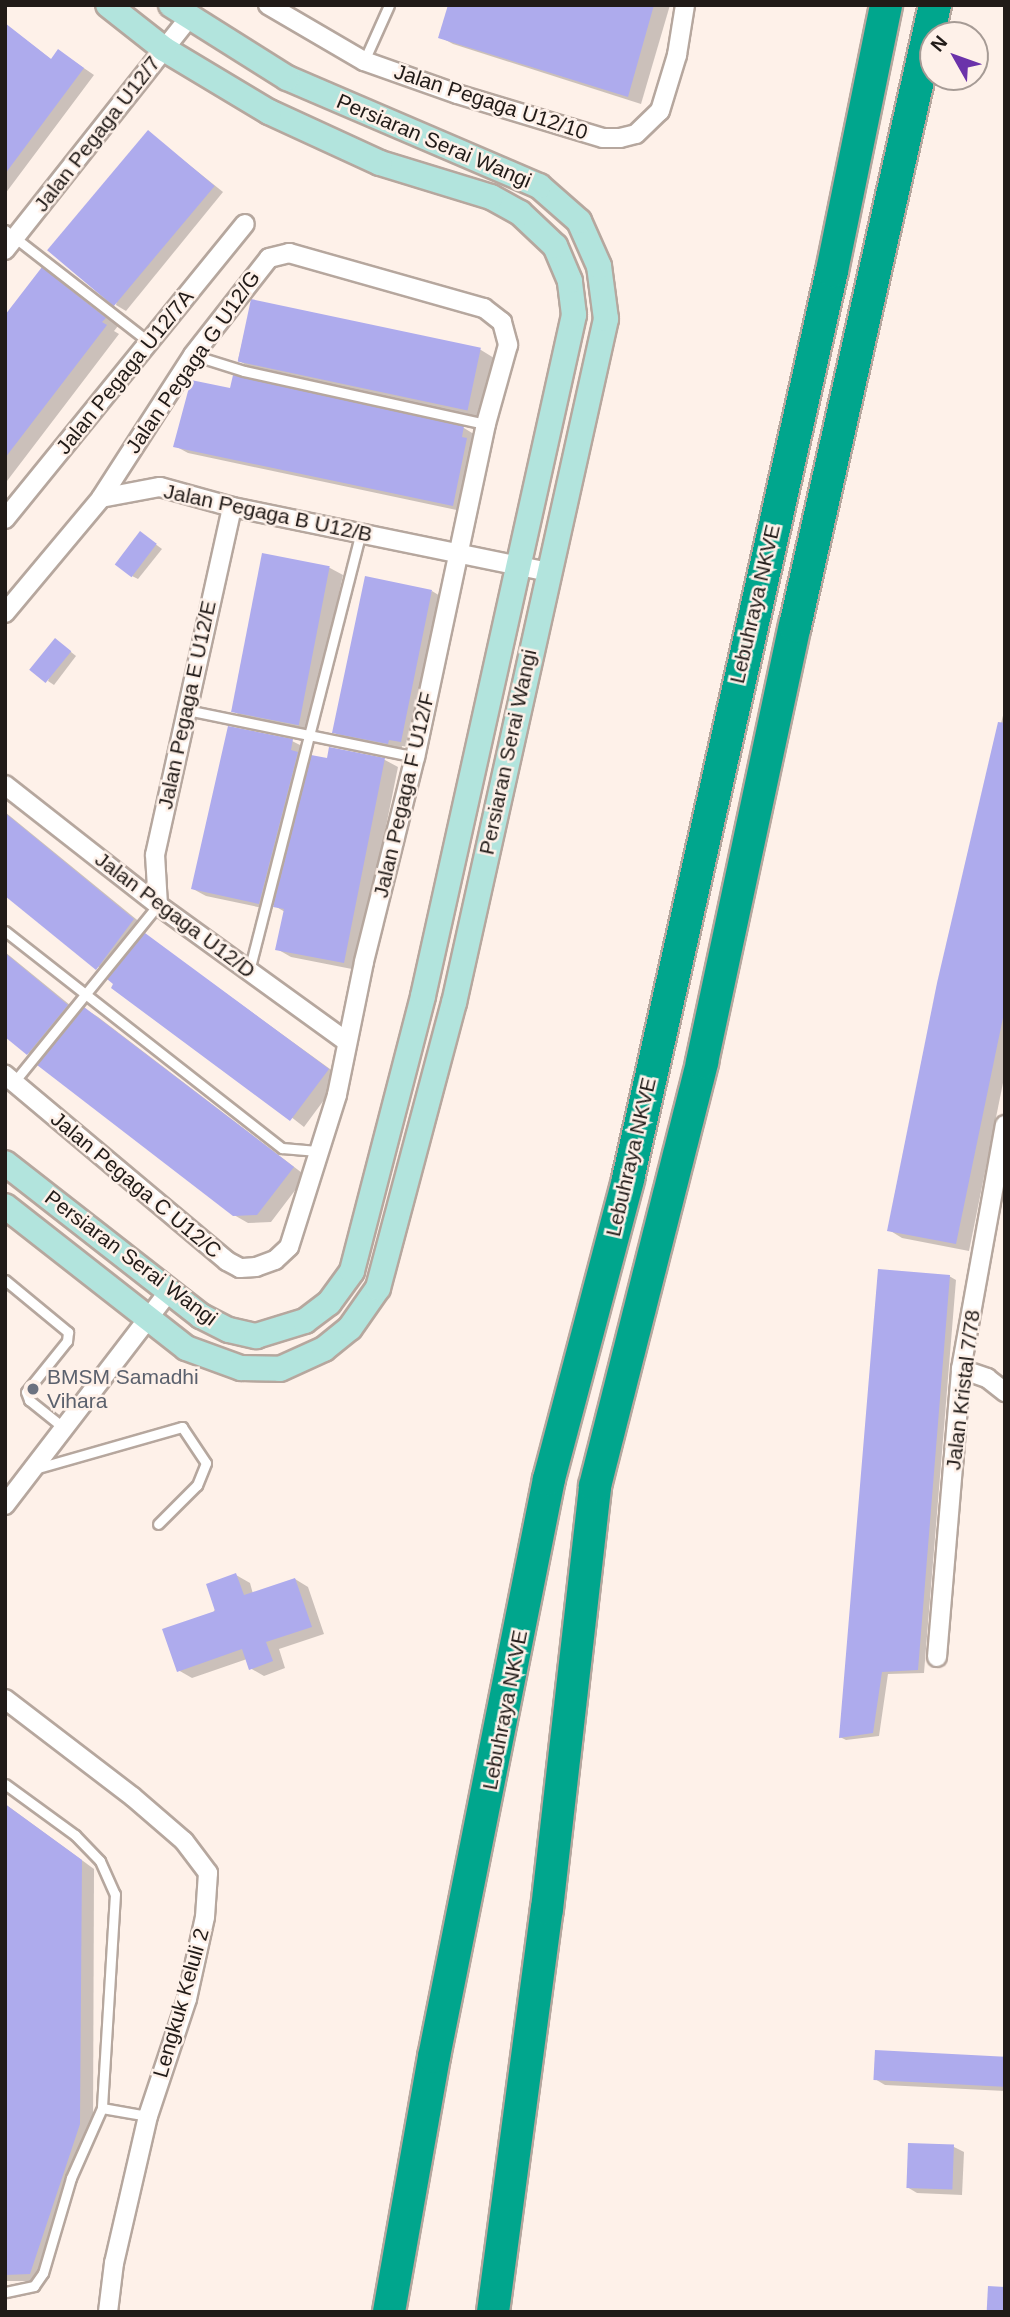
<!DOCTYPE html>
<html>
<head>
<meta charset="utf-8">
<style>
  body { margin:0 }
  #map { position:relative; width:1010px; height:2317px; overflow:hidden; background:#fef1e9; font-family:Helvetica,sans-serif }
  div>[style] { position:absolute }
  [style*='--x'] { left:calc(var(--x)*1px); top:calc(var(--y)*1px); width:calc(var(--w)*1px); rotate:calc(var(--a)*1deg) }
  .shadow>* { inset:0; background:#0003 }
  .building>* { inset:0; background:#aeabed; transform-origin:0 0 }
  .roads { filter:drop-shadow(2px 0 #b6a79e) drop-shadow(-2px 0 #b6a79e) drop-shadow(0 2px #b6a79e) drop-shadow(0 -2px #b6a79e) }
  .lane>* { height:9px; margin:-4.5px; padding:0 4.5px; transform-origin:4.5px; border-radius:4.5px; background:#fff }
  .street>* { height:18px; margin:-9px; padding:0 9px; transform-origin:9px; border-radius:9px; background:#fff }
  .secondary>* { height:24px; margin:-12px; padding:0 12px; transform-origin:12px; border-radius:12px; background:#b2e4dd }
  .highway>* { height:32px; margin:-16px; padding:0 16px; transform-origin:16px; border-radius:16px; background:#00a68d }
  .dots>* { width:19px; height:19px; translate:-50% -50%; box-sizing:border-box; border:4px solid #fef1e9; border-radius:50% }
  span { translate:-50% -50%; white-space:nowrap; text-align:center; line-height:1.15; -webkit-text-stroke:5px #fef1e9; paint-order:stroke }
  .street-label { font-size:21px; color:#211b18 }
  .worship-label { font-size:21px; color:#5b616d }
  .left { translate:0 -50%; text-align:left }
  .frame { position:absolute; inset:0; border:7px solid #211b18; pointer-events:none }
  .north { position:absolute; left:919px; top:21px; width:70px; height:70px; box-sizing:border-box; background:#fef1e9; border:2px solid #a69b95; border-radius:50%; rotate:310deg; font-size:19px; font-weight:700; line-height:28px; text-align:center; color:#211b18 }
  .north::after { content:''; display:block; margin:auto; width:24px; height:32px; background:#6b33aa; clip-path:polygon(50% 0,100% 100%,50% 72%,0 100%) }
</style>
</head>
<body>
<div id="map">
  <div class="shadow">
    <i style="clip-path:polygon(450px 5px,670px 5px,641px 104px,453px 44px,440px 37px)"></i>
    <i style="clip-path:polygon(9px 27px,52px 60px,59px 51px,94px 75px,5px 194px)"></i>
    <i style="clip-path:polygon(148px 132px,223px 192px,126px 311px,116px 305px)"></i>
    <i style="clip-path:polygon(42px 270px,118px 326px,114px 331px,119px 334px,7px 481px,5px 318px)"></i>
    <i style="clip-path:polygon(252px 301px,481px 350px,494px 358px,480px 419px,251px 368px,238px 360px)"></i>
    <i style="clip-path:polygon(234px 377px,464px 428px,477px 436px,466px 512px,188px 453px,175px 446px,191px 382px,231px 390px)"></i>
    <i style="clip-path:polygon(146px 537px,162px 549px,138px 579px,132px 576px)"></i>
    <i style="clip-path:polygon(264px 555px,330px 568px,343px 575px,309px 732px,246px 719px,233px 711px)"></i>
    <i style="clip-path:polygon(432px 591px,445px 599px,414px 748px,402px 746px,401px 751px,347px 739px,334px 732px)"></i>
    <i style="clip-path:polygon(61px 644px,76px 656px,54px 685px,48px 681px)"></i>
    <i style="clip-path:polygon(1005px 707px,1005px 1073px,969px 1251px,902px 1238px,889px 1230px,939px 984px)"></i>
    <i style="clip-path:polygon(292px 741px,306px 748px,304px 757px,311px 762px,385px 760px,398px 767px,357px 970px,291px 957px,277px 949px,285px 912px,273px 905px,272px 910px,206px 896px,193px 889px)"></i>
    <i style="clip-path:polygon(5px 812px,147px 928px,144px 934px,341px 1077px,304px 1127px,5px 894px)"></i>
    <i style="clip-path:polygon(5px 952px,81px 1014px,85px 1009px,98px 1017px,306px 1176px,271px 1222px,248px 1223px,234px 1215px,5px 1035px)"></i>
    <i style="clip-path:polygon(949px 1276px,956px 1280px,924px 1673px,888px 1674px,879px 1736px,846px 1740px,840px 1737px)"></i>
    <i style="clip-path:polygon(236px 1575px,250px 1583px,253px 1594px,295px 1579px,308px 1587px,324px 1634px,279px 1649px,285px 1668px,264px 1676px,250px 1668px,247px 1659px,192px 1678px,178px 1670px)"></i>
    <i style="clip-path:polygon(5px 1804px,94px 1869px,93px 2133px,43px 2281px,5px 2281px)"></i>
    <i style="clip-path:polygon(1005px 2058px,1005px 2091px,885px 2085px,875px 2079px)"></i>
    <i style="clip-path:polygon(909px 2145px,954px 2147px,964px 2152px,962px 2195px,917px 2193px,907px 2187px)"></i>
  </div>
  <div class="building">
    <i style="clip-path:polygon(448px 5px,654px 5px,628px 97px,438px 38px)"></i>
    <i style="clip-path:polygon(5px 23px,51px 59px,58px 49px,84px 68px,5px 174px)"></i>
    <i style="left:148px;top:130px;width:87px;height:157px;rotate:40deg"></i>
    <i style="clip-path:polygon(42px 267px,106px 318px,102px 322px,107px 325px,5px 458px,5px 315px)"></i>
    <i style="left:251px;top:299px;width:235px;height:64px;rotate:12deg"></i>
    <i style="clip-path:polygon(233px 375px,464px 426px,462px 437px,467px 438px,453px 506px,173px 447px,191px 380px,230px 388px)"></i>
    <i style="left:140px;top:531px;width:21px;height:42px;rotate:37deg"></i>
    <i style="left:262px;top:553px;width:69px;height:162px;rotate:11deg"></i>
    <i style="clip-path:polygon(365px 576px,432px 590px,401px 742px,389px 740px,388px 744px,332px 733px)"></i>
    <i style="left:55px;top:638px;width:21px;height:41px;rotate:39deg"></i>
    <i style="clip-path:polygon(998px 722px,1005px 723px,1005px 1008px,956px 1244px,887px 1231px,937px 983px)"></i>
    <i style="clip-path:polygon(228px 726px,293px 739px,291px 750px,298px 752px,259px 904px,191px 889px)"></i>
    <i style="clip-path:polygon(329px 747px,385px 758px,344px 963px,275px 950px,284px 909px,273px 907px,311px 755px,327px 758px)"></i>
    <i style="clip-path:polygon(5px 813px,134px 919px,96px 970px,5px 896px)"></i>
    <i style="clip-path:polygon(145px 933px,329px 1069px,290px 1121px,111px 988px,113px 984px,107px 979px)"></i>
    <i style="clip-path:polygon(5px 953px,68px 1005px,27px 1055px,5px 1037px)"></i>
    <i style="clip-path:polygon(84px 1007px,294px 1167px,257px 1215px,233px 1216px,37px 1065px)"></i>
    <i style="clip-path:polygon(878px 1269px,950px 1275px,918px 1670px,882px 1672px,873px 1733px,839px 1738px)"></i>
    <i style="clip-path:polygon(236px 1573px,244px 1595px,295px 1578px,312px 1627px,266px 1642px,273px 1661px,249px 1670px,242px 1649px,177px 1672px,162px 1629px,215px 1611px,206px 1584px)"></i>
    <i style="clip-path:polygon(5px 1804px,82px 1860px,80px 2124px,30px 2274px,5px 2275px)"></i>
    <i style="left:875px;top:2050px;width:130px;height:30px;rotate:3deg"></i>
    <i style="left:908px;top:2143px;width:46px;height:45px;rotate:2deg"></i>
    <i style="left:988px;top:2286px;width:17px;height:26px;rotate:3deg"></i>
  </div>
  <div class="roads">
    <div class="lane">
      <i style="--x:364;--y:61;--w:61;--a:-65.9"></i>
      <i style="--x:5;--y:230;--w:182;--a:37.9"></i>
      <i style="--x:193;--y:355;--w:53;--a:17.4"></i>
      <i style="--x:244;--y:371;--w:248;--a:12.4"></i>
      <i style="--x:187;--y:710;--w:233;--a:11.6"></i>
      <i style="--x:5;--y:931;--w:352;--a:38.1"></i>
      <i style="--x:282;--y:1148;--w:38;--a:5"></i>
      <i style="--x:249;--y:971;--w:453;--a:-75.7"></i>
      <i style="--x:14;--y:1082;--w:228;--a:-50.9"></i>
      <i style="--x:5;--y:1280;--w:82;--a:39.5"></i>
      <i style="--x:68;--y:1332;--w:9;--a:96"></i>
      <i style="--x:67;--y:1341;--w:65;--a:128.8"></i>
      <i style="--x:26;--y:1392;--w:9;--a:69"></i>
      <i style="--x:29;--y:1400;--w:45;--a:38.7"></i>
      <i style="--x:38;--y:1468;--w:150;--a:-15.9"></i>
      <i style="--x:182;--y:1427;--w:43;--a:56.3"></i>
      <i style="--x:206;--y:1463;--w:24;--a:112"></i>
      <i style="--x:197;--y:1485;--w:55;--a:135"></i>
      <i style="--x:5;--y:1784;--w:87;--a:36.1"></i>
      <i style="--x:75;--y:1835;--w:36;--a:46"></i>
      <i style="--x:100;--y:1861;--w:36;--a:66"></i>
      <i style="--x:115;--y:1894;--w:214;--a:93.5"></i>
      <i style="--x:102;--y:2108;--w:77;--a:113.9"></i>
      <i style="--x:71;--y:2178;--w:99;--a:106.4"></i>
      <i style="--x:43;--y:2273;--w:16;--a:125"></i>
      <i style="--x:34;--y:2286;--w:30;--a:168"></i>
      <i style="--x:102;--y:2108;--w:47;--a:9.9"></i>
    </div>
    <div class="street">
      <i style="--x:268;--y:5;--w:111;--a:30.3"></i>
      <i style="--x:364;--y:61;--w:99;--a:19.5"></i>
      <i style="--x:457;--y:94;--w:152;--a:16.8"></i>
      <i style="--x:603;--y:138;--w:17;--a:0"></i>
      <i style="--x:620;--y:138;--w:16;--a:-14"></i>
      <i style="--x:636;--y:134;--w:33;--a:-44"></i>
      <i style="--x:660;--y:111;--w:59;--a:-73.1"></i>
      <i style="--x:677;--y:55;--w:51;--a:-80.9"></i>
      <i style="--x:5;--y:250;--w:296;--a:-51.6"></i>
      <i style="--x:101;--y:498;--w:60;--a:-10.6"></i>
      <i style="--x:160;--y:487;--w:75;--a:15.5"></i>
      <i style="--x:232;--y:507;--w:323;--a:11.6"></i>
      <i style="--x:5;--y:519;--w:380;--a:-50.9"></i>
      <i style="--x:5;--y:613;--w:150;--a:-50.1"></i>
      <i style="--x:101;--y:498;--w:170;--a:-57.2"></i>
      <i style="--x:193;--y:355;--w:123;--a:-51.9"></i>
      <i style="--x:269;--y:258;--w:21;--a:-14"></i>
      <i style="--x:289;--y:253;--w:203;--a:15.8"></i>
      <i style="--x:484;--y:308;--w:23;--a:38"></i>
      <i style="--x:502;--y:322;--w:24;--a:75"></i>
      <i style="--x:508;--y:345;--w:82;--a:105.6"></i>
      <i style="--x:486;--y:424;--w:340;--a:102"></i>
      <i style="--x:415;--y:757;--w:211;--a:104"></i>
      <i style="--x:364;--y:962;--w:136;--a:101.5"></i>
      <i style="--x:337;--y:1095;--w:159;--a:107.5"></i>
      <i style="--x:289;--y:1247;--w:19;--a:137"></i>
      <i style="--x:275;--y:1260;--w:20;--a:160"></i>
      <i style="--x:256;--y:1267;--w:16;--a:176"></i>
      <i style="--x:240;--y:1268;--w:15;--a:-152"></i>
      <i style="--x:227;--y:1261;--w:290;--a:-140"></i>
      <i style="--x:5;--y:785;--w:194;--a:38.1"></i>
      <i style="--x:158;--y:905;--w:233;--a:35.9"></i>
      <i style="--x:158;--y:905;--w:50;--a:-93.4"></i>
      <i style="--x:155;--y:855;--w:356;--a:-77.5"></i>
      <i style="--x:961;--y:1369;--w:28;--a:19"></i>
      <i style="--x:987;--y:1378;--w:23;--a:38"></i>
      <i style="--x:5;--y:1505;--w:270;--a:-52.5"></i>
      <i style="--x:937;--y:1657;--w:289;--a:-85.2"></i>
      <i style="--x:961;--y:1369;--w:248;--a:-79.8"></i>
      <i style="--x:5;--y:1699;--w:161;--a:37.4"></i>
      <i style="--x:133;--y:1797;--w:67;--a:40.8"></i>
      <i style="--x:184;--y:1841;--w:40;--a:53"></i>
      <i style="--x:208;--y:1873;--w:44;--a:93.9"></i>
      <i style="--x:205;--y:1917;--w:84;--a:102.4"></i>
      <i style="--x:187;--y:1999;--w:123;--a:108.4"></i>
      <i style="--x:148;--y:2116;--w:151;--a:103"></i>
      <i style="--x:114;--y:2263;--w:49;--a:97"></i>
    </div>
    <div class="secondary">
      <i style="--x:5;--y:1163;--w:249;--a:38"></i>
      <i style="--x:201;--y:1316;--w:31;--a:27"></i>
      <i style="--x:229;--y:1330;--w:28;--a:13"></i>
      <i style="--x:256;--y:1336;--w:51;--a:-17"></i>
      <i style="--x:305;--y:1321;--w:30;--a:-37"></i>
      <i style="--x:329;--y:1303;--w:39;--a:-54"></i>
      <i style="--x:352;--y:1271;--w:284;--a:-75.5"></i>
      <i style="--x:423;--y:996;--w:698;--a:-77.5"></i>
      <i style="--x:574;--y:315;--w:34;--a:-97"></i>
      <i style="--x:570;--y:281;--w:38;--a:-113"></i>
      <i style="--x:555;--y:246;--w:48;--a:-136.7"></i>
      <i style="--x:520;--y:213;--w:33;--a:-151"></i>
      <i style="--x:491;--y:197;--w:116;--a:-163"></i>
      <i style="--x:380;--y:163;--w:122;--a:-155.3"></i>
      <i style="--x:269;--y:112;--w:122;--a:-149"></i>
      <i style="--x:164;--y:49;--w:71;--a:-141.8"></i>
      <i style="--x:5;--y:1206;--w:230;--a:38.1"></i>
      <i style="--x:186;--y:1348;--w:59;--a:20"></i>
      <i style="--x:241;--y:1368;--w:39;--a:1"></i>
      <i style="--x:280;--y:1369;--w:48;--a:-24.4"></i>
      <i style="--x:324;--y:1349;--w:33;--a:-39"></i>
      <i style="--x:350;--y:1328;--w:49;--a:-55"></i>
      <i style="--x:378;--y:1288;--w:295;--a:-75.1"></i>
      <i style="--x:454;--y:1003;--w:701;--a:-77.47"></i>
      <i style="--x:606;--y:319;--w:53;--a:-97.5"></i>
      <i style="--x:599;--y:266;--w:49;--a:-114"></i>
      <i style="--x:579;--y:221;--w:53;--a:-138.8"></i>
      <i style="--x:539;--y:186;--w:274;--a:-156.8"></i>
      <i style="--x:287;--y:78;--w:137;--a:-147.8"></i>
    </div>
    <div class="highway">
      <i style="--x:389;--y:2312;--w:259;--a:-80"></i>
      <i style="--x:434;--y:2057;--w:589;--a:-78.75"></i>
      <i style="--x:549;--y:1479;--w:310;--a:-75.2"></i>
      <i style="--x:628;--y:1179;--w:931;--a:-77.34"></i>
      <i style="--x:832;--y:271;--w:271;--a:-78.5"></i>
      <i style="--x:493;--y:2312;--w:407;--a:-82.4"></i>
      <i style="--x:547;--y:1909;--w:426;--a:-83.5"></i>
      <i style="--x:595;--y:1486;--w:437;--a:-75.8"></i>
      <i style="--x:702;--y:1062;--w:446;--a:-78"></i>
      <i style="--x:795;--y:626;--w:637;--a:-77.3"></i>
    </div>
  </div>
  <div class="dots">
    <i style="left:33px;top:1389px;background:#6b7280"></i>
  </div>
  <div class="street-label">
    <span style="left:491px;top:102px;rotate:18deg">Jalan Pegaga U12/10</span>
    <span style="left:97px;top:134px;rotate:-52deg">Jalan Pegaga U12/7</span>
    <span style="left:434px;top:141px;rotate:23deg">Persiaran Serai Wangi</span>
    <span style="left:193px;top:362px;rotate:-55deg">Jalan Pegaga G U12/G</span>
    <span style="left:125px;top:372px;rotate:-51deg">Jalan Pegaga U12/7A</span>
    <span style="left:268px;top:513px;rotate:12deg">Jalan Pegaga B U12/B</span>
    <span style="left:755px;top:604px;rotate:-77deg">Lebuhraya NKVE</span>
    <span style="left:187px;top:705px;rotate:-78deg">Jalan Pegaga E U12/E</span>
    <span style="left:508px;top:752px;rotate:-78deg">Persiaran Serai Wangi</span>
    <span style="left:404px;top:795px;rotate:-77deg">Jalan Pegaga F U12/F</span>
    <span style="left:175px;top:915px;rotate:37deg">Jalan Pegaga U12/D</span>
    <span style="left:631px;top:1157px;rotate:-77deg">Lebuhraya NKVE</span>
    <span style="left:136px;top:1185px;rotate:40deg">Jalan Pegaga C U12/C</span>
    <span style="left:131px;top:1258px;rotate:37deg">Persiaran Serai Wangi</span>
    <span style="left:963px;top:1390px;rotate:-83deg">Jalan Kristal 7/78</span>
    <span style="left:505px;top:1710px;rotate:-79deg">Lebuhraya NKVE</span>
    <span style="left:181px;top:2003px;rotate:-74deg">Lengkuk Keluli 2</span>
  </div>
  <div class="worship-label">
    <span class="left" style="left:47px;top:1389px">BMSM Samadhi<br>Vihara</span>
  </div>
  <div class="frame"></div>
  <div class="north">N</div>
</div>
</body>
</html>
